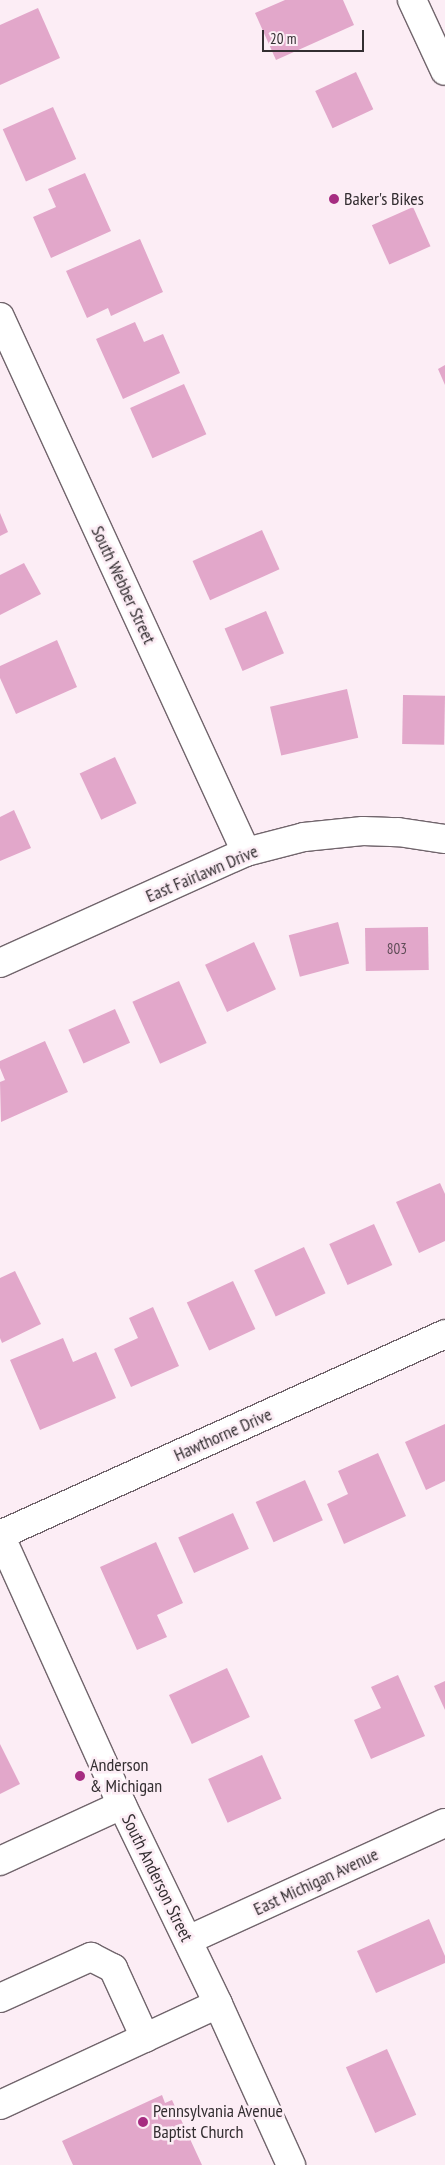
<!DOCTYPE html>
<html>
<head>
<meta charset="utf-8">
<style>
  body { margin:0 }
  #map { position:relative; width:445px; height:2165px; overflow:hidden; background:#fcedf5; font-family:"PT Sans Narrow",sans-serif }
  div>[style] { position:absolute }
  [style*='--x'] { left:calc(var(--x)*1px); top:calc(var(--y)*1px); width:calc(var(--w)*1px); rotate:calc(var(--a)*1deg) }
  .building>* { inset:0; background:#e2a7ca; transform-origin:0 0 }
  .roads { filter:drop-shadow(1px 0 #71656c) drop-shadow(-1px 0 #71656c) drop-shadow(0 1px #71656c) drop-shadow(0 -1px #71656c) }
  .minor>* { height:28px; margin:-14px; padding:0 14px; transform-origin:14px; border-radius:14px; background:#fff }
  .dots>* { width:14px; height:14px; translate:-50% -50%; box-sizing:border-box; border:2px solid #fcedf5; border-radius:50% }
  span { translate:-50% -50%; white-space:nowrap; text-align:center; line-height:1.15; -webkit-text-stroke:5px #fcedf5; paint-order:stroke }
  .number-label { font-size:15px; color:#5f4c57 }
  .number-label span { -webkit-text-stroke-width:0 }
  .poi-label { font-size:18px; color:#332e31 }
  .left { translate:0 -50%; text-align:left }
  .street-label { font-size:18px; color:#332e31 }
  .scale { position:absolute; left:262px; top:30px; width:102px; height:22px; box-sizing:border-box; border:2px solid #332e31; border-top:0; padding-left:6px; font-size:15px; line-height:18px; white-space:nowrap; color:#332e31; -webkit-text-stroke:4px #fcedf5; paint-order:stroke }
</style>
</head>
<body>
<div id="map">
  <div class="building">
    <i style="clip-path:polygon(285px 0,343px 0,354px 25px,276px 60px,255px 13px)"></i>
    <i style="clip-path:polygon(38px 8px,60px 58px,0 85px,0 25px)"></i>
    <i style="left:356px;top:72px;width:41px;height:45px;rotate:65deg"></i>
    <i style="left:53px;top:107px;width:57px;height:55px;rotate:66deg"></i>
    <i style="clip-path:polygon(85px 173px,111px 231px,51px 258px,33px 217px,56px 207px,48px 189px)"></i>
    <i style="left:413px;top:207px;width:43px;height:45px;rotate:66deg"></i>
    <i style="clip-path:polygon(140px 239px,163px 292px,111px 316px,108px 308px,87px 318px,66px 271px)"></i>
    <i style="clip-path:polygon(135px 322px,144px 342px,163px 334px,180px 373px,123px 399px,96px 339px)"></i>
    <i style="clip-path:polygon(445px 365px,445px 385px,438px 369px)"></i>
    <i style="left:184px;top:384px;width:55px;height:59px;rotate:66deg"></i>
    <i style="clip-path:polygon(0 513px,8px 532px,0 536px)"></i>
    <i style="left:262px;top:530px;width:43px;height:76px;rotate:66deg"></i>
    <i style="clip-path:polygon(24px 563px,41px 594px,0 615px,0 575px)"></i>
    <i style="left:266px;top:611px;width:46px;height:45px;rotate:67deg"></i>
    <i style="clip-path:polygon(57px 640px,77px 687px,16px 714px,0 678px,0 666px)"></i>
    <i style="left:347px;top:689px;width:50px;height:79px;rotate:77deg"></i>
    <i style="left:403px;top:695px;width:42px;height:49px;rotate:1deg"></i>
    <i style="left:115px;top:757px;width:51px;height:39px;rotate:65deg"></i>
    <i style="clip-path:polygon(14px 810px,31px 848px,0 861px,0 817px)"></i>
    <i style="left:338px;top:922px;width:43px;height:51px;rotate:75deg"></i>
    <i style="left:428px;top:927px;width:43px;height:63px;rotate:89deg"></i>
    <i style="left:254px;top:942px;width:52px;height:54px;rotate:65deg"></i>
    <i style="left:179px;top:981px;width:68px;height:51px;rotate:66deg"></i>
    <i style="left:115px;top:1009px;width:37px;height:51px;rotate:66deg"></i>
    <i style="clip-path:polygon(45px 1041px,68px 1092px,1px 1122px,0 1082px,5px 1080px,0 1068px,0 1061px)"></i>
    <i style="clip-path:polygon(440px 1183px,445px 1194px,445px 1241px,419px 1253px,396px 1202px)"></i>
    <i style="left:374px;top:1224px;width:45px;height:49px;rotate:66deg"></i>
    <i style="left:304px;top:1247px;width:51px;height:55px;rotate:65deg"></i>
    <i style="clip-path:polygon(15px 1271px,41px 1324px,2px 1343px,0 1338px,0 1278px)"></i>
    <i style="left:233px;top:1281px;width:53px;height:51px;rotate:65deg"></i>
    <i style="clip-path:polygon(153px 1307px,179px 1366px,131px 1387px,114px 1349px,138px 1338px,129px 1318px)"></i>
    <i style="clip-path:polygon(63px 1338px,73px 1362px,96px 1352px,116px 1398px,40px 1430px,10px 1360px)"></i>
    <i style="clip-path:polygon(445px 1424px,445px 1481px,426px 1490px,405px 1442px)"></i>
    <i style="clip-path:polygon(378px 1453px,406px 1516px,344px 1544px,327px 1504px,348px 1494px,338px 1471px)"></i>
    <i style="left:305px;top:1480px;width:44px;height:54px;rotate:66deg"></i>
    <i style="left:233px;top:1513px;width:39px;height:60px;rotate:66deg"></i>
    <i style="clip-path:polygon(156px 1542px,183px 1603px,157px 1615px,167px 1637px,137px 1650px,100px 1567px)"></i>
    <i style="left:227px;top:1668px;width:54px;height:64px;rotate:65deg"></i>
    <i style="clip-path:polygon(398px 1675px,425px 1736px,371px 1759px,354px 1720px,381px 1708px,371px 1687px)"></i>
    <i style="clip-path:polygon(445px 1681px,445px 1710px,434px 1686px)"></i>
    <i style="clip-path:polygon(0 1744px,20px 1784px,0 1794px)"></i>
    <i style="left:262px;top:1755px;width:48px;height:59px;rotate:66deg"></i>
    <i style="clip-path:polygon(429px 1919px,445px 1956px,445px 1963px,376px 1993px,357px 1951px)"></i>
    <i style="left:387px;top:2049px;width:72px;height:45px;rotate:66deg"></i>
    <i style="clip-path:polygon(162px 2095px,165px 2103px,172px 2100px,202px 2165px,73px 2165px,62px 2141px)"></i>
  </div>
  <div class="roads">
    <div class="minor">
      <i style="--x:412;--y:0;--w:78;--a:65.1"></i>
      <i style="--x:0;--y:317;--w:589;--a:65.31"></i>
      <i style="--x:0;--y:963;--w:270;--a:-24.3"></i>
      <i style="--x:246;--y:852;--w:60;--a:-14.5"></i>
      <i style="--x:304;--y:837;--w:59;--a:-5.8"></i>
      <i style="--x:363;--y:831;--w:35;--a:2"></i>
      <i style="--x:398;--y:832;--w:48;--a:8.5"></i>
      <i style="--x:0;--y:1535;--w:296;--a:65.7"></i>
      <i style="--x:122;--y:1805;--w:221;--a:64.2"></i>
      <i style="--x:218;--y:2004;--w:177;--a:65.6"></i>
      <i style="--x:0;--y:1535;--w:488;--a:-24.3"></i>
      <i style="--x:0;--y:1861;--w:134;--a:-24.7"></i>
      <i style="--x:188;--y:1940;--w:282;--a:-24.5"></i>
      <i style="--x:0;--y:1998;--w:100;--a:-24.3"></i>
      <i style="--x:91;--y:1957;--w:25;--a:27"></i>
      <i style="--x:113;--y:1968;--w:77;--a:65.4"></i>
      <i style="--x:0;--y:2105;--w:240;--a:-24.9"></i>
    </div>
  </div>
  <div class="dots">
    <i style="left:334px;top:199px;background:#a62c81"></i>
    <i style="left:80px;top:1776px;background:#a62c81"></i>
    <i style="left:143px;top:2122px;background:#a62c81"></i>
  </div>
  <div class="number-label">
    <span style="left:397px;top:949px">803</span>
  </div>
  <div class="poi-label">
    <span class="left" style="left:344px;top:199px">Baker's Bikes</span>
    <span class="left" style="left:90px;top:1776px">Anderson<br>&amp; Michigan</span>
    <span class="left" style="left:153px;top:2122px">Pennsylvania Avenue<br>Baptist Church</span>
  </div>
  <div class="street-label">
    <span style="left:123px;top:585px;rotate:65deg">South Webber Street</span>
    <span style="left:202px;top:874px;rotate:-23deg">East Fairlawn Drive</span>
    <span style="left:223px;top:1435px;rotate:-24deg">Hawthorne Drive</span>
    <span style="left:157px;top:1878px;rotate:64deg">South Anderson Street</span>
    <span style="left:316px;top:1882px;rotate:-25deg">East Michigan Avenue</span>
  </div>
  <div class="scale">20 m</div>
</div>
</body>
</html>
